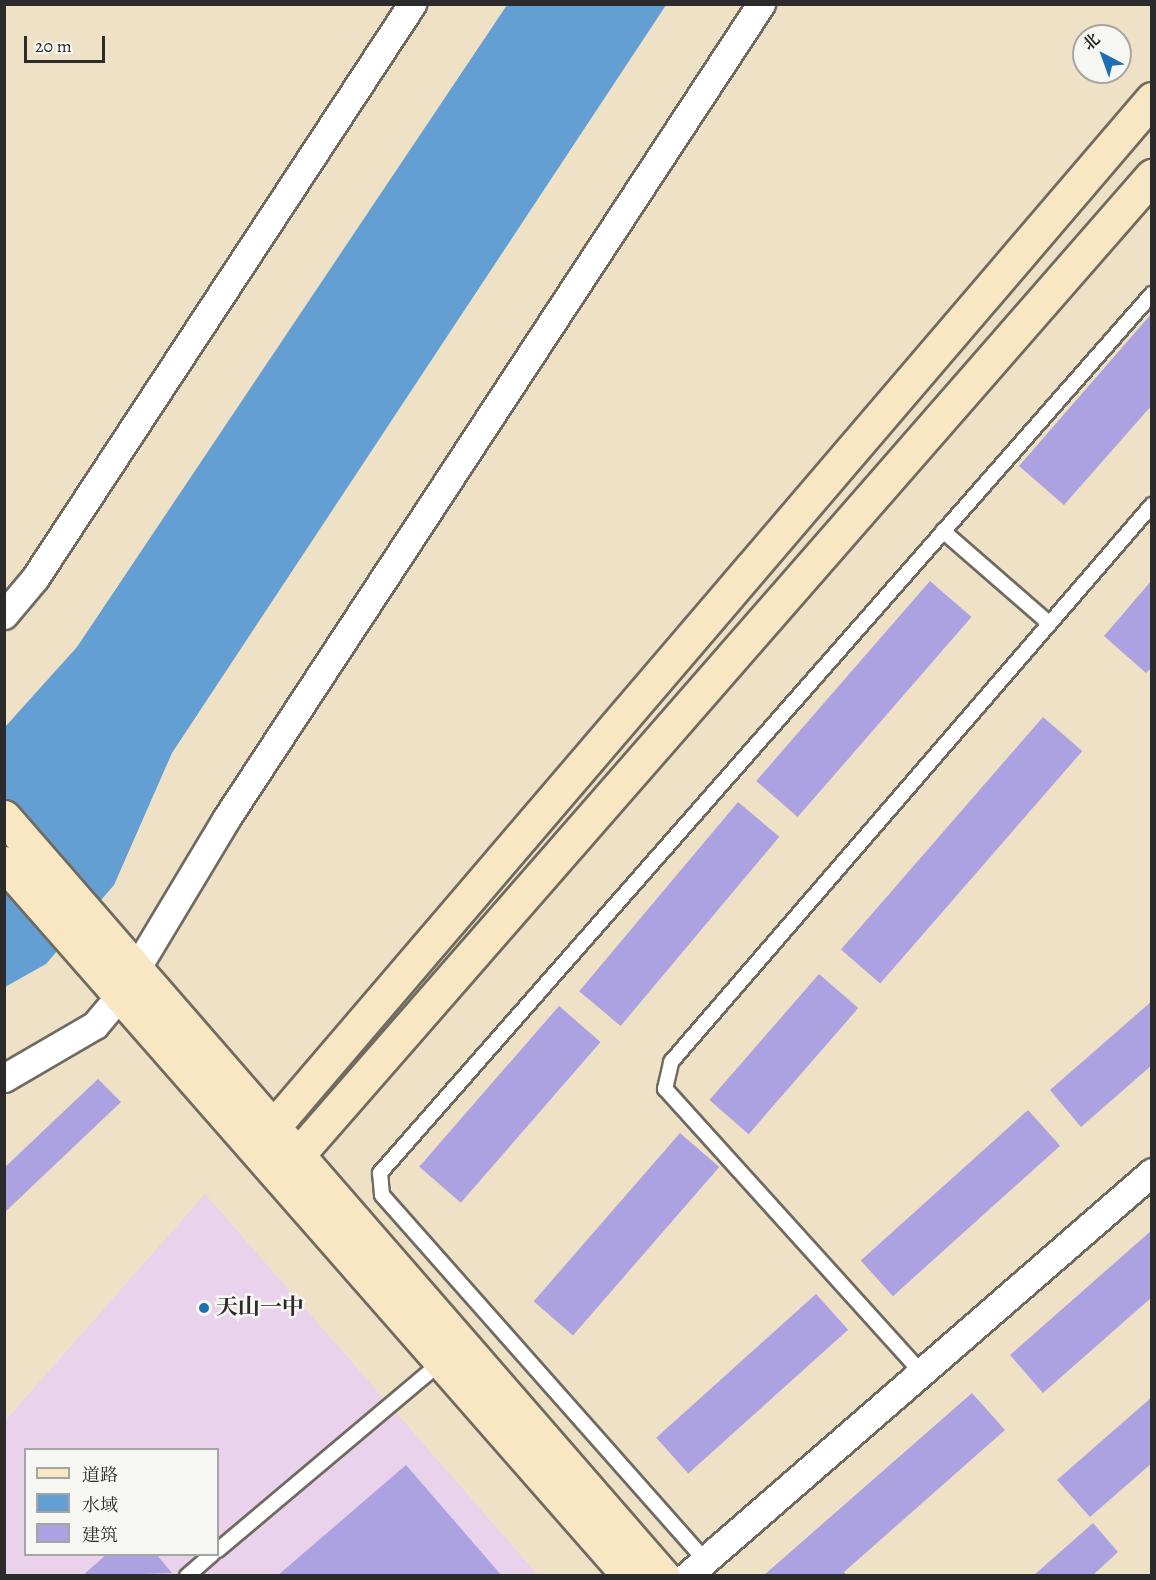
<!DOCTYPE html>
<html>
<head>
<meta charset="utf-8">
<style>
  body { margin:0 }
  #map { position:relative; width:1156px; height:1580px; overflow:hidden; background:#efe1c5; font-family:Alegreya,"Noto Serif SC",serif }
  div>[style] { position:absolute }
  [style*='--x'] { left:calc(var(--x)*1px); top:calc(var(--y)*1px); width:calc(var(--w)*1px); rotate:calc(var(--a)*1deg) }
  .built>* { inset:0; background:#ead1ec }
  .water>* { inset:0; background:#649fd4 }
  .building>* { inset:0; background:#aca2e1; transform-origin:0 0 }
  .roads { filter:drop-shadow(2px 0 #706b61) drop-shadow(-2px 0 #706b61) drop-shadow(0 2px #706b61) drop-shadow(0 -2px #706b61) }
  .service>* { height:14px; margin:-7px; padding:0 7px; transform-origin:7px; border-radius:7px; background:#fff }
  .minor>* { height:27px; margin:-13.5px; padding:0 13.5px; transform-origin:13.5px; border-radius:13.5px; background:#fff }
  .secondary>* { height:33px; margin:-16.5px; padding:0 16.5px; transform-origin:16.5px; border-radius:16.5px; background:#f9e7c3 }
  .dots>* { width:16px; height:16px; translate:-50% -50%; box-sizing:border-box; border:3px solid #f6f6f2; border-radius:50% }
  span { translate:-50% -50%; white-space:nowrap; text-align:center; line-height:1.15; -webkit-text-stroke:5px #f6f6f2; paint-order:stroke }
  .poi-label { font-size:22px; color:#2b2b2b; font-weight:700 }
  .left { translate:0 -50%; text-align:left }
  .frame { position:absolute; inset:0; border:6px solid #2b2b2b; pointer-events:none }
  .legend { position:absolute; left:24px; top:1448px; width:195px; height:108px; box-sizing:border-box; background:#f6f6f2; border:2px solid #a5a5a2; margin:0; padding:8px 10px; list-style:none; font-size:18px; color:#2b2b2b }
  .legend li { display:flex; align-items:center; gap:12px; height:30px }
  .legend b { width:30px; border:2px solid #a5a5a2 }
  .north { position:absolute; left:1072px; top:24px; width:60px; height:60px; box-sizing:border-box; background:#f6f6f2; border:2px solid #a5a5a2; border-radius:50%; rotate:319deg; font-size:16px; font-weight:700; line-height:24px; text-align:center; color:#2b2b2b }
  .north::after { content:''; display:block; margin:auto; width:21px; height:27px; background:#1f6fb2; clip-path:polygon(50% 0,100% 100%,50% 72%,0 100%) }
  .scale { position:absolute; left:24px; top:36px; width:81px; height:27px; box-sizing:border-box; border:3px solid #2b2b2b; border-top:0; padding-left:8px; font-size:18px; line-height:21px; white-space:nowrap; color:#2b2b2b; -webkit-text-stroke:4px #f6f6f2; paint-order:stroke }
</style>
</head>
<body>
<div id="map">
  <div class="built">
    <i style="clip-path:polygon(evenodd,205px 1194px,538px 1575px,5px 1576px,5px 1421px,205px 1194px,26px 1450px,218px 1450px,218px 1554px,26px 1554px,26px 1450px)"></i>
  </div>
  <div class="water">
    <i style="clip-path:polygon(507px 5px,666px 5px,172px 753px,114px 885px,46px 964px,5px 987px,5px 727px,77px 647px)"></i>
  </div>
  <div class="building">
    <i style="clip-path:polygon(1152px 313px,1152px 405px,1064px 505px,1019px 466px)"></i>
    <i style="clip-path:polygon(1152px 580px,1152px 667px,1146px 673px,1104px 636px)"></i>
    <i style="left:930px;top:581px;width:55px;height:265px;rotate:41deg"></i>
    <i style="left:1043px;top:717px;width:52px;height:308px;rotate:41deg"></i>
    <i style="left:738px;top:802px;width:54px;height:247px;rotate:40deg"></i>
    <i style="left:819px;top:974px;width:52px;height:167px;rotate:41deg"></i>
    <i style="clip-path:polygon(1152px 1001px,1152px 1065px,1081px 1127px,1050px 1090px)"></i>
    <i style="left:559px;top:1006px;width:55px;height:213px;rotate:41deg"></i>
    <i style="clip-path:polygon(98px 1079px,121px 1102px,4px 1213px,4px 1168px)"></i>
    <i style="left:1028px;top:1110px;width:48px;height:225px;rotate:48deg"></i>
    <i style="left:680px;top:1133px;width:52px;height:223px;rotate:41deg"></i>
    <i style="clip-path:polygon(1152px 1230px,1152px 1297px,1043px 1393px,1010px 1355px)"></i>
    <i style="left:816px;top:1294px;width:48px;height:215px;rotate:48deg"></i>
    <i style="clip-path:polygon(972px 1393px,1005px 1430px,844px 1572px,847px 1576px,763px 1576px)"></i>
    <i style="clip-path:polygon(1152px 1397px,1152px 1463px,1090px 1517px,1057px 1480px)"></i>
    <i style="clip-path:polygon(406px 1465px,502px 1576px,277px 1576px)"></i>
    <i style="clip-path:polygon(1093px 1523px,1118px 1552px,1092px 1576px,1033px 1576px)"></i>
    <i style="clip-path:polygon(107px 1554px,156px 1554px,172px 1573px,82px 1576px)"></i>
  </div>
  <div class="roads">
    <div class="service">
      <i style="--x:943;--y:531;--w:140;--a:41"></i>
      <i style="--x:921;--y:1372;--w:382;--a:-132.1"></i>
      <i style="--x:665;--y:1089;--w:28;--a:-77"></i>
      <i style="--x:671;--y:1062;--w:736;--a:-49.19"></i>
      <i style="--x:218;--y:1550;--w:292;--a:-40.1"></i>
      <i style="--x:704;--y:1559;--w:486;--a:-131.5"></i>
      <i style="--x:382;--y:1195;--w:22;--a:-95"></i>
      <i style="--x:380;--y:1173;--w:1170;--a:-48.71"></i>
      <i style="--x:187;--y:1576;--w:33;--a:-41"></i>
    </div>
    <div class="minor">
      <i style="--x:4;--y:615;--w:48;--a:-50"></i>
      <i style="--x:35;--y:578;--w:687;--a:-56.7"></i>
      <i style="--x:4;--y:1078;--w:105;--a:-30.2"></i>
      <i style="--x:95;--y:1025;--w:40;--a:-50"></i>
      <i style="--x:121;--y:994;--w:204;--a:-59"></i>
      <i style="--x:226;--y:819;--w:975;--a:-56.72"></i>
      <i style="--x:687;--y:1576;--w:616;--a:-40.98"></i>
    </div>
    <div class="secondary">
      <i style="--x:4;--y:817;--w:1005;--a:49.03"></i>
      <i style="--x:4;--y:863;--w:948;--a:48.76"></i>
      <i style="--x:256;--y:1147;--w:1379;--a:-49.47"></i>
      <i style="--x:281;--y:1174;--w:1325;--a:-48.89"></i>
    </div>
  </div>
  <div class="dots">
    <i style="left:204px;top:1308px;background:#1f6fb2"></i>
  </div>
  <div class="poi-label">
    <span class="left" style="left:216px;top:1308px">天山一中</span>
  </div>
  <div class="frame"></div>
  <ul class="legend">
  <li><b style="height:8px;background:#f9e7c3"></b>道路</li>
  <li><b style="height:16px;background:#649fd4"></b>水域</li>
  <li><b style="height:16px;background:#aca2e1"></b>建筑</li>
  </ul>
  <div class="north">北</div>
  <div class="scale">20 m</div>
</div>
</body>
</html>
